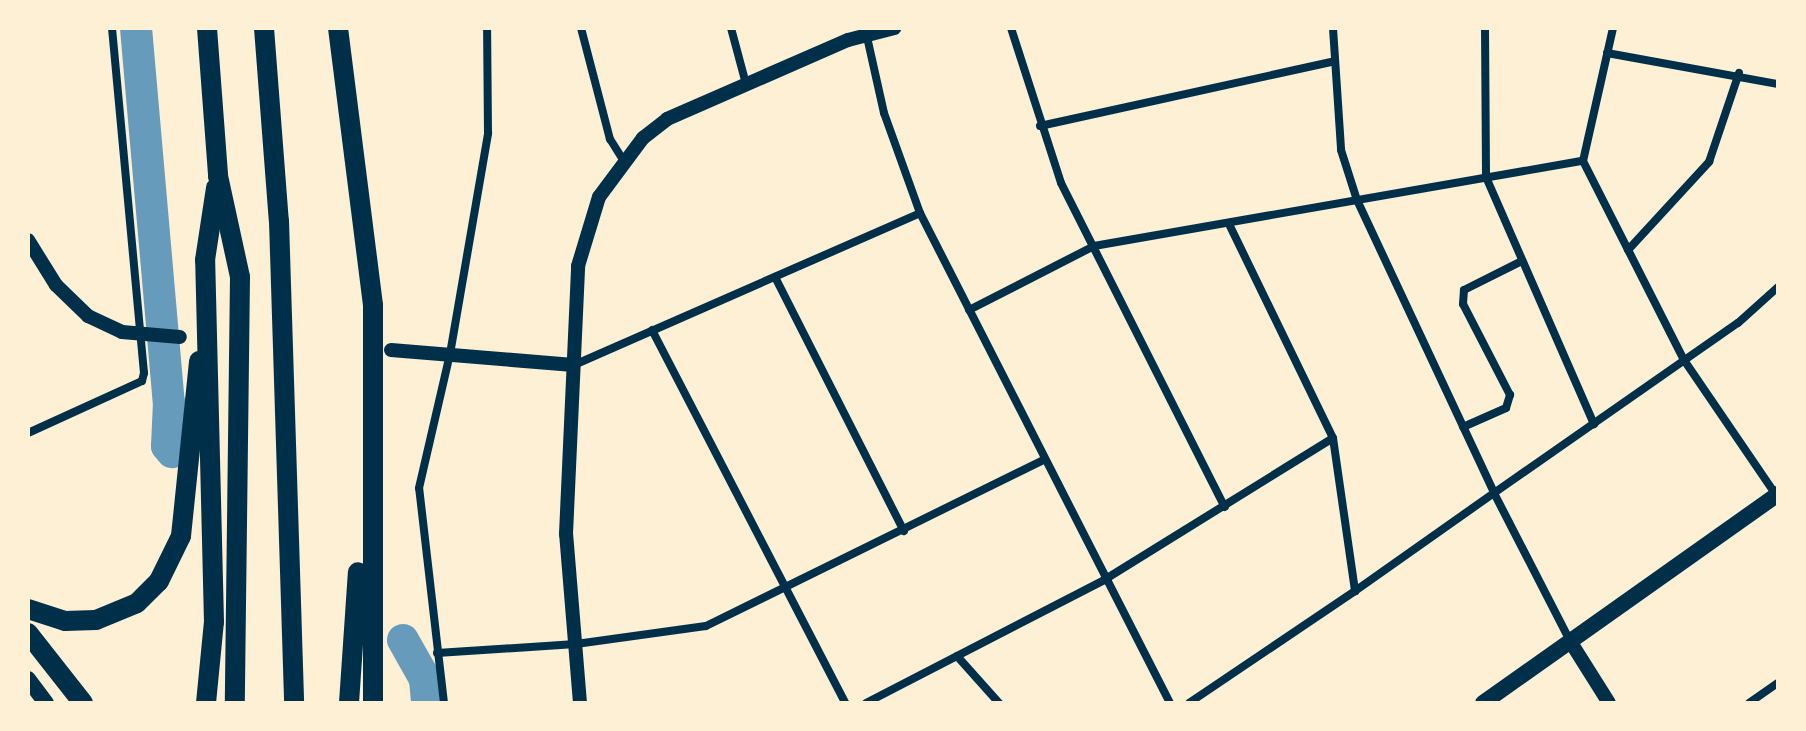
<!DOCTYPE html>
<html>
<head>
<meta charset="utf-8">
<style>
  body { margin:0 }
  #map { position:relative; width:1806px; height:731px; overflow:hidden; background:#fdf0d5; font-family:Arial,sans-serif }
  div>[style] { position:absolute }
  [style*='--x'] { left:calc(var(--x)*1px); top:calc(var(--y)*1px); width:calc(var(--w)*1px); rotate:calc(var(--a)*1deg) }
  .river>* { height:32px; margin:-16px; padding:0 16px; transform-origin:16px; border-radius:16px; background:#669bbc }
  .minor>* { height:8px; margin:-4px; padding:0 4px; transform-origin:4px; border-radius:4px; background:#003049 }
  .tertiary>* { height:14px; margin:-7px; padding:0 7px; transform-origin:7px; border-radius:7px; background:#003049 }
  .primary>* { height:16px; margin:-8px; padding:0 8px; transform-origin:8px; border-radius:8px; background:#003049 }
  .motorway>* { height:20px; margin:-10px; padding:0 10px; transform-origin:10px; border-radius:10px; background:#003049 }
  span { translate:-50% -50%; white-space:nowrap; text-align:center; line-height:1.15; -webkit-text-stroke:8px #fdf0d5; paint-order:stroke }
  .frame { position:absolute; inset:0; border:30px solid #fdf0d5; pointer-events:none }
</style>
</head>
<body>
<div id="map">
  <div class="river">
    <i style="--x:136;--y:28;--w:375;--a:85"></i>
    <i style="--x:169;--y:402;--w:44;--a:92.6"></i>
    <i style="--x:167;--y:446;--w:8;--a:50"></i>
    <i style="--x:403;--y:640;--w:45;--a:60.6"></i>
    <i style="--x:425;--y:679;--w:24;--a:85"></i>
  </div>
  <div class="minor">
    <i style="--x:581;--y:28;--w:115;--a:75.4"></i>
    <i style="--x:610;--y:139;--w:25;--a:58"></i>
    <i style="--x:731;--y:28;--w:58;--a:75"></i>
    <i style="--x:865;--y:28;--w:87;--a:77.4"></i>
    <i style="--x:884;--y:113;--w:106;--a:70.2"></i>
    <i style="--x:920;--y:213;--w:550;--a:62.97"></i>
    <i style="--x:1011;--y:28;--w:163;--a:72.1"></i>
    <i style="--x:1061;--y:183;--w:363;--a:63.2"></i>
    <i style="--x:1333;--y:28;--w:122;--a:86.2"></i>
    <i style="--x:1341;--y:150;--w:52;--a:72.3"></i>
    <i style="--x:1357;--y:200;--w:323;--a:64.9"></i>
    <i style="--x:1494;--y:493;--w:297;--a:-34.9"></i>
    <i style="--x:1738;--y:323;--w:54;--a:-42"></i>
    <i style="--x:1485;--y:28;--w:149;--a:89.6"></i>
    <i style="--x:1486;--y:177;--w:270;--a:66.4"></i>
    <i style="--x:1613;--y:28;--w:136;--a:102.7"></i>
    <i style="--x:1583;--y:161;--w:223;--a:63.1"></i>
    <i style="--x:1684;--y:360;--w:167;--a:55.7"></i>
    <i style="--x:1607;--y:53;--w:174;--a:10.3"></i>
    <i style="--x:1040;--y:126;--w:298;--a:-12.4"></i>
    <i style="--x:1229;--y:224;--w:238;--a:64.1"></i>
    <i style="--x:1628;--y:250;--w:120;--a:-47.4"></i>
    <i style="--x:1709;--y:162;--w:94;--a:-71.4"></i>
    <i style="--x:775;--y:277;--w:285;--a:63.1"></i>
    <i style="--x:969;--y:310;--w:140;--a:-27.1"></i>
    <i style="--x:1094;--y:246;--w:496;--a:-9.9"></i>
    <i style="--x:652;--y:330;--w:420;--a:62.6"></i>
    <i style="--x:574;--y:365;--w:378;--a:-23.7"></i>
    <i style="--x:1463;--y:427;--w:47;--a:-23.8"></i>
    <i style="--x:1506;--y:408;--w:14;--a:-73"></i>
    <i style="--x:1510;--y:395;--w:102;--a:-117.3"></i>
    <i style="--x:1463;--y:304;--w:14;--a:-86"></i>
    <i style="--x:1464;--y:290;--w:65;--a:-26.6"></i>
    <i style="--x:28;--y:433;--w:125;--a:-24.5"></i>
    <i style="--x:142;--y:381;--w:8;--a:-76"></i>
    <i style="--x:144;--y:373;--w:346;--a:-95.3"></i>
    <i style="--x:437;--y:653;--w:139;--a:-3.7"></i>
    <i style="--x:576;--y:644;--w:131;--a:-7.9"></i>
    <i style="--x:706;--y:626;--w:377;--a:-26.2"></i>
    <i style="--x:957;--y:656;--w:63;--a:48.2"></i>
    <i style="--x:444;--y:703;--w:216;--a:-96.6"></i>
    <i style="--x:419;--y:488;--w:138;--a:-77"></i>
    <i style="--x:450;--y:354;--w:224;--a:-80.2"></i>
    <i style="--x:488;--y:133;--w:105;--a:-90.5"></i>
    <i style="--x:866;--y:703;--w:268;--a:-27.3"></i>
    <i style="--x:1104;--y:580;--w:269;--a:-31.8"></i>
    <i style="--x:1333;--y:438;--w:155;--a:81.8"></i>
    <i style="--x:1355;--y:591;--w:170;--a:-35.2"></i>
    <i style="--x:1494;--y:493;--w:166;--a:62.8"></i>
    <i style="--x:1189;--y:703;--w:200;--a:-34"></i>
    <i style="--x:1749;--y:703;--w:35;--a:-35"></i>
  </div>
  <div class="tertiary">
    <i style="--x:28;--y:240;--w:53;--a:58.1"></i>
    <i style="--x:56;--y:285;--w:45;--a:44.1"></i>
    <i style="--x:88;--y:316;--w:38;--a:25"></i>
    <i style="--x:122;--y:332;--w:58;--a:4.9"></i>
    <i style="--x:391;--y:350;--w:183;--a:4.7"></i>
    <i style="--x:1570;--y:641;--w:73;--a:57.8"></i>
    <i style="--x:580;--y:703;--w:170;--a:-94.7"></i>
    <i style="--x:566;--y:534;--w:268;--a:-87.4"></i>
    <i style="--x:578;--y:266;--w:72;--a:-73.1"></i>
    <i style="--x:599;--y:197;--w:74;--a:-53.3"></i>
    <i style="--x:643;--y:138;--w:31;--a:-38"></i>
    <i style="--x:667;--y:119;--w:197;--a:-23.6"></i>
    <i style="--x:848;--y:40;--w:48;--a:-14.6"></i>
  </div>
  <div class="primary">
    <i style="--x:28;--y:679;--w:30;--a:53"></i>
    <i style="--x:1483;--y:703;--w:362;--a:-35.3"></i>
  </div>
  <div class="motorway">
    <i style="--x:207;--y:28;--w:148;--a:85.7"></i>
    <i style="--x:218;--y:176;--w:103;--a:77.7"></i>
    <i style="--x:240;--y:277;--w:426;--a:90.7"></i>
    <i style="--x:264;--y:28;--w:194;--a:85.6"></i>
    <i style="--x:279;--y:221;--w:482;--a:88.2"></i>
    <i style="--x:338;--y:28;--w:279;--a:82.8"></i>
    <i style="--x:373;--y:305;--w:398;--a:90"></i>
    <i style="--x:28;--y:609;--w:39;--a:18"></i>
    <i style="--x:65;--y:621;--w:31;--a:-2"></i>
    <i style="--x:96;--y:620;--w:44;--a:-22.5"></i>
    <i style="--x:137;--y:603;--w:31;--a:-45"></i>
    <i style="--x:159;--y:581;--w:50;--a:-63.9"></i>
    <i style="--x:181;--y:536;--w:176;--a:-84.1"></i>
    <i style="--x:28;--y:633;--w:89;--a:51.8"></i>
    <i style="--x:206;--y:703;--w:81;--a:-84.4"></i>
    <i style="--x:214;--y:622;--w:362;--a:-91.4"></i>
    <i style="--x:205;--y:260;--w:73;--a:-81.3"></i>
    <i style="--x:349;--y:703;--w:131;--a:-86.1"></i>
  </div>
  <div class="frame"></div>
</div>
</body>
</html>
